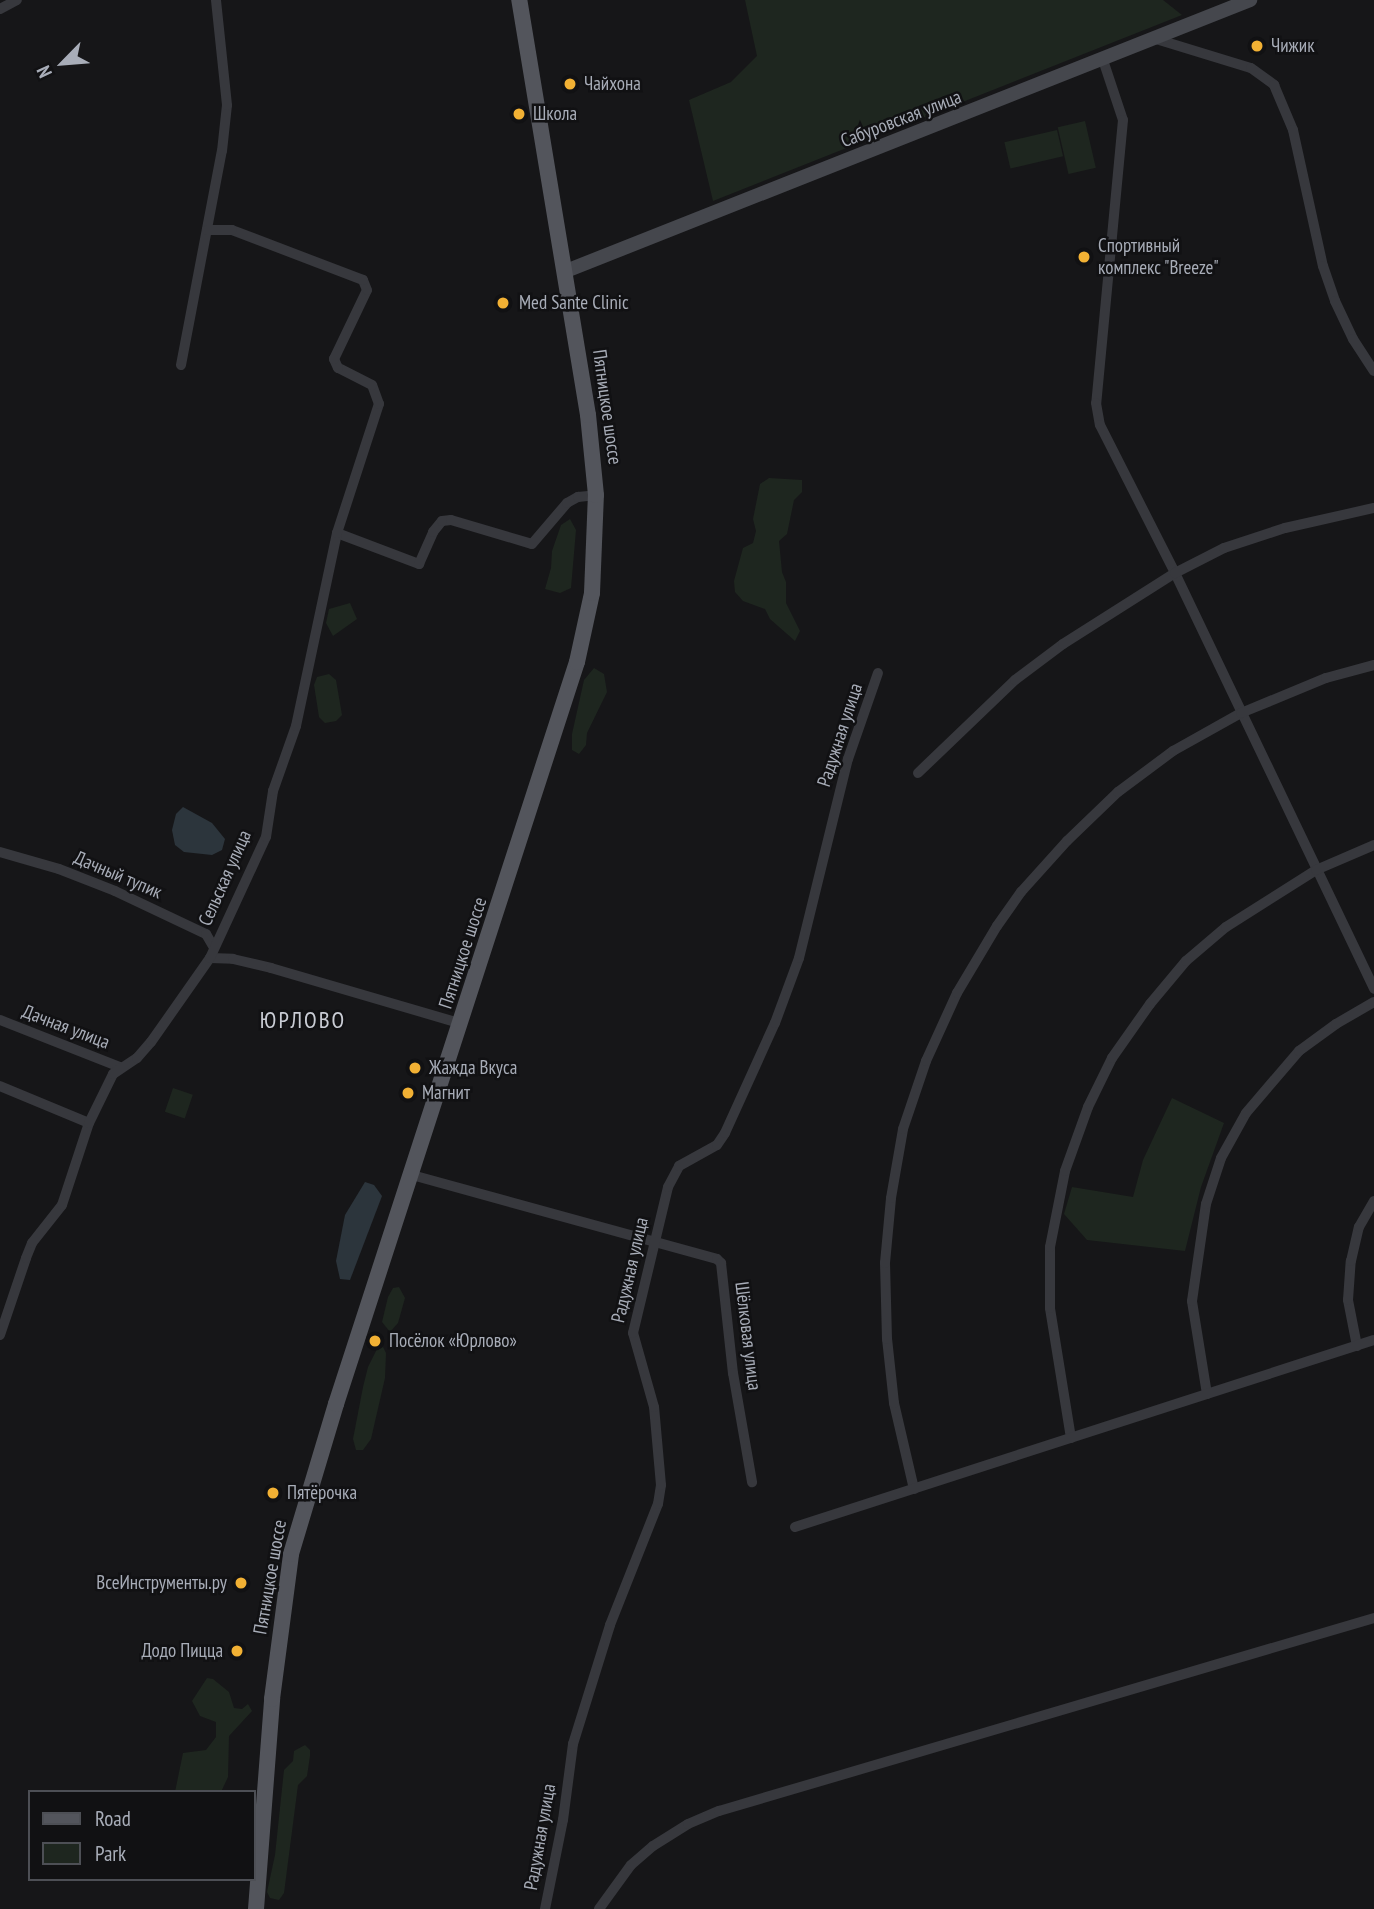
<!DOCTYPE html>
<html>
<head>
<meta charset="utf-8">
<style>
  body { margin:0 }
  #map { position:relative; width:1374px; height:1909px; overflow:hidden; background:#161618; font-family:"PT Sans Narrow",sans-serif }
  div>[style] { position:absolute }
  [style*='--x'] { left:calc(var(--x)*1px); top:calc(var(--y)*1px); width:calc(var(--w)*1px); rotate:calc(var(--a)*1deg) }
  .green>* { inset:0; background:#1e261f; transform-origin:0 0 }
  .water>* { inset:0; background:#2c353c }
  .street>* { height:10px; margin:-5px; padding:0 5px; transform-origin:5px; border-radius:5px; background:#37383d }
  .secondary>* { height:14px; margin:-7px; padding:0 7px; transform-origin:7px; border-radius:7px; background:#45474d }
  .primary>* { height:16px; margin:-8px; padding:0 8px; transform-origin:8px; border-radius:8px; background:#53555c }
  .dots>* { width:19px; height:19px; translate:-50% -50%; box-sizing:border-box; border:4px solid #111113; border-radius:50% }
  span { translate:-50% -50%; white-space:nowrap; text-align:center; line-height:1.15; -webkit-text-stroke:5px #111113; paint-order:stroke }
  .poi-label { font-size:19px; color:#a8adb8 }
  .left { translate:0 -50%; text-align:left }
  .right { translate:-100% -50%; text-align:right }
  .street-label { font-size:19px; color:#a8adb8 }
  .quarter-label { font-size:23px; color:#c9ccd4; letter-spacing:2px }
  .legend { position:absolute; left:28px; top:1790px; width:228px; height:91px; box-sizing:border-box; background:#111113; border:2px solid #4d4f55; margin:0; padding:9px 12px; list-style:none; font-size:21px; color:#a8adb8 }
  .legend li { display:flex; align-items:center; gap:14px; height:35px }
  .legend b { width:35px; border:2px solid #4d4f55 }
  .north { position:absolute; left:28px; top:28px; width:70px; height:70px; -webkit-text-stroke:5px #111113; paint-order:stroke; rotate:245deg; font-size:19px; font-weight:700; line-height:28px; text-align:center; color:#a8adb8 }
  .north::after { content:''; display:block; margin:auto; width:24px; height:32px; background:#a8adb8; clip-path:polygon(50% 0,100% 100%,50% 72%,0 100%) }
</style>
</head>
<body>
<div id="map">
  <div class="green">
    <i style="clip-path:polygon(745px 0,1163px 0,1182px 15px,713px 201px,689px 100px,731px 82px,757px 56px)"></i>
    <i style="left:1085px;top:121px;width:48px;height:28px;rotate:77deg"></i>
    <i style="left:1057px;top:130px;width:27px;height:54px;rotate:77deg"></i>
    <i style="clip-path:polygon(769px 478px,802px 480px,802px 492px,794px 500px,787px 534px,779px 541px,782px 572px,786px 582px,786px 603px,800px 631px,795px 641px,770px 619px,765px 609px,743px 601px,735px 592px,734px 581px,743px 548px,753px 543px,756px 531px,753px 519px,760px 484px)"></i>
    <i style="clip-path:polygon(570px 519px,576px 530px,571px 588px,560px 593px,545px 589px,551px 568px,552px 551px,561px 525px)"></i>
    <i style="clip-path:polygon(350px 603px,357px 619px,333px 636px,326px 623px,329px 609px)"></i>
    <i style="clip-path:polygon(594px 668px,604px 674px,607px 692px,587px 733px,586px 745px,579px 754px,572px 750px,572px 734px,584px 680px)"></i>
    <i style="clip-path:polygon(329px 674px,336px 680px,342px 715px,336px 721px,325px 723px,319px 717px,314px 685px,317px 677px)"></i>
    <i style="left:173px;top:1088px;width:21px;height:25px;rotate:19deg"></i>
    <i style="clip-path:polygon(1172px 1098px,1224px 1123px,1201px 1187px,1185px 1251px,1087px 1240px,1064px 1214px,1072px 1187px,1133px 1197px,1143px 1160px)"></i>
    <i style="clip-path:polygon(399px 1287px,405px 1298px,398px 1323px,390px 1332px,382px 1322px,388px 1297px,393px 1288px)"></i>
    <i style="clip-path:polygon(383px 1347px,386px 1353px,385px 1378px,371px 1439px,363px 1450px,356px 1450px,353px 1439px,363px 1387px,368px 1367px,377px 1349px)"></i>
    <i style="clip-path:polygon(207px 1678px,213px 1679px,229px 1692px,234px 1708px,242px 1709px,248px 1704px,252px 1711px,229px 1736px,228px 1777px,221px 1792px,175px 1792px,183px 1753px,206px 1750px,216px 1737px,216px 1722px,200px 1716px,192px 1701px)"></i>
    <i style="clip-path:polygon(305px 1745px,310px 1750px,310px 1756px,307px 1776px,298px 1785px,284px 1893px,279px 1900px,270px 1898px,267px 1892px,275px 1855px,284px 1770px,293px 1761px,294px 1751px)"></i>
  </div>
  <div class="water">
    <i style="clip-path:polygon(183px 807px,212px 823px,225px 839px,222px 850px,212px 855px,184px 852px,175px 845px,172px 830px,176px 814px)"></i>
    <i style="clip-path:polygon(365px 1182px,374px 1185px,382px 1196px,350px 1280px,340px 1279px,336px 1261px,345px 1215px)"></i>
  </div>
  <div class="street">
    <i style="--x:0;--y:9;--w:19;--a:-28"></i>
    <i style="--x:1156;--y:39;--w:99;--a:17"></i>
    <i style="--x:1251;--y:68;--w:29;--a:36"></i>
    <i style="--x:1274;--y:85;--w:49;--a:67.1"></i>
    <i style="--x:1293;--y:130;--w:139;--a:77.6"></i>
    <i style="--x:1323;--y:266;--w:37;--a:71"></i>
    <i style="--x:1335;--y:301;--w:42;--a:64.7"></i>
    <i style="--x:1353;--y:339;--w:38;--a:57"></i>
    <i style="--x:1103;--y:60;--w:63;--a:71.6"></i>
    <i style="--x:1123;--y:120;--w:284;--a:95.4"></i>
    <i style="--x:1096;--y:403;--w:22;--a:80"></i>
    <i style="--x:1100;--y:425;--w:166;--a:63.1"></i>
    <i style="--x:1175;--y:573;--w:461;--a:64.4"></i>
    <i style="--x:181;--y:365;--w:218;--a:-79.2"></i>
    <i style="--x:222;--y:151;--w:46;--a:-83.8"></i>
    <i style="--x:227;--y:105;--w:106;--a:-96"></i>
    <i style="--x:337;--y:533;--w:88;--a:20.7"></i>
    <i style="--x:419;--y:564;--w:35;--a:-66"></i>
    <i style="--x:433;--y:532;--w:14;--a:-51"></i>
    <i style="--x:442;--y:521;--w:9;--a:-6"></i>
    <i style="--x:451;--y:520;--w:84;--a:16.5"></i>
    <i style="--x:532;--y:544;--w:54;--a:-49.5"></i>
    <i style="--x:567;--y:503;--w:13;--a:-29"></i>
    <i style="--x:578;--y:497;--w:18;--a:-6"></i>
    <i style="--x:918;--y:773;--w:134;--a:-43.8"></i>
    <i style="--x:1015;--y:680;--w:60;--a:-36.9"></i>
    <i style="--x:1063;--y:644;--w:133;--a:-32.4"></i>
    <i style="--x:1175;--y:573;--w:55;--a:-27"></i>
    <i style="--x:1224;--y:548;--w:64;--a:-18.2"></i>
    <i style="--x:1285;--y:528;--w:91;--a:-12.7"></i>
    <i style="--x:0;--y:852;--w:61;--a:16.1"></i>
    <i style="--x:59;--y:869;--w:60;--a:21.4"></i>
    <i style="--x:115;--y:891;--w:101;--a:25.3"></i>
    <i style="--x:206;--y:934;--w:14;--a:60"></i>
    <i style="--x:210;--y:958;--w:23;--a:2"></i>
    <i style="--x:233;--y:959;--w:39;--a:13"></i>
    <i style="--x:271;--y:968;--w:199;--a:16.3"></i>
    <i style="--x:0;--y:1020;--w:129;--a:21.4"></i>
    <i style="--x:0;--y:1086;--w:96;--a:22.6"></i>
    <i style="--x:412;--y:1175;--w:316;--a:15.4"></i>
    <i style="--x:717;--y:1259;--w:6;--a:45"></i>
    <i style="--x:721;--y:1263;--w:111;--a:83.8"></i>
    <i style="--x:733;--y:1373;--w:111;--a:80.1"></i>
    <i style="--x:0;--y:1335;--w:81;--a:-71.3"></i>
    <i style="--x:26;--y:1258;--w:16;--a:-68"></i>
    <i style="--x:32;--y:1243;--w:48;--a:-51.7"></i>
    <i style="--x:62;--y:1205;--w:86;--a:-71.8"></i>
    <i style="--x:89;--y:1123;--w:55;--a:-63.9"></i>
    <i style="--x:113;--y:1074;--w:29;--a:-34"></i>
    <i style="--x:137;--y:1058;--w:21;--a:-49"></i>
    <i style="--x:151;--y:1042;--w:103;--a:-54.9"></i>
    <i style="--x:210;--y:958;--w:133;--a:-65.2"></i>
    <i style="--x:266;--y:837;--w:47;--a:-81.3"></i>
    <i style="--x:273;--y:791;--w:69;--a:-70.5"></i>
    <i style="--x:296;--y:726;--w:197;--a:-78"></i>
    <i style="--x:337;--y:533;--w:136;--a:-72"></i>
    <i style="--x:379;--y:404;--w:20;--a:-110"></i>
    <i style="--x:372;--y:385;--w:38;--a:-153"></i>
    <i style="--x:338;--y:368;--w:10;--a:-114"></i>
    <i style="--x:334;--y:359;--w:76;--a:-64.4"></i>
    <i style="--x:367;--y:290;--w:11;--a:-112"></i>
    <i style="--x:363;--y:280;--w:140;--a:-159.1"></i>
    <i style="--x:232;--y:230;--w:25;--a:180"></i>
    <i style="--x:1357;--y:1346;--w:47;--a:-101.1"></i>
    <i style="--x:1348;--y:1300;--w:39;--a:-86"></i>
    <i style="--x:1351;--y:1261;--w:35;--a:-77"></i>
    <i style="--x:1359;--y:1227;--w:30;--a:-60"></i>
    <i style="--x:1207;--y:1394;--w:94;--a:-99.2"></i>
    <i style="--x:1192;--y:1301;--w:98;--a:-81.8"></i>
    <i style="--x:1206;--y:1204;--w:48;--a:-71.9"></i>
    <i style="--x:1221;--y:1158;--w:51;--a:-60.9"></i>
    <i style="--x:1246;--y:1113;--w:82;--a:-49.5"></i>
    <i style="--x:1299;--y:1051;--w:46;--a:-36.1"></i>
    <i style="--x:1336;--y:1024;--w:44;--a:-30.1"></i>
    <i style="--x:1071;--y:1438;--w:132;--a:-99.2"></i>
    <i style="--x:1050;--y:1308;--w:61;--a:-90"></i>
    <i style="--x:1050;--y:1247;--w:77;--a:-78.8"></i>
    <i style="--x:1065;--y:1171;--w:68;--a:-70.2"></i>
    <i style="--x:1088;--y:1107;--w:55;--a:-63.9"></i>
    <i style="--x:1112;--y:1058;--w:66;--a:-54.9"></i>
    <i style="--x:1150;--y:1004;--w:56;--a:-50.1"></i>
    <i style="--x:1186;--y:961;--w:52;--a:-40.4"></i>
    <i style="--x:1226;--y:927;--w:107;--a:-32.3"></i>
    <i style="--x:1316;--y:870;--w:63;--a:-23.3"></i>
    <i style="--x:914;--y:1489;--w:88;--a:-103.1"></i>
    <i style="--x:894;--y:1403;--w:64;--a:-96.2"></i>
    <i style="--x:887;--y:1339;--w:76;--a:-91.5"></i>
    <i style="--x:885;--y:1263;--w:65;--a:-84.7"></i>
    <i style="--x:891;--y:1198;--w:70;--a:-80.1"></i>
    <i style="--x:903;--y:1129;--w:72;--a:-71.3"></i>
    <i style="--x:926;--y:1061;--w:75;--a:-65.5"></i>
    <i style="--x:957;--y:993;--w:78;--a:-59.2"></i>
    <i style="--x:997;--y:926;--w:42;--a:-54.8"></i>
    <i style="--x:1021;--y:892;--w:69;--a:-48"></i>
    <i style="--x:1067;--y:841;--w:71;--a:-43.9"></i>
    <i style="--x:1118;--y:792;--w:69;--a:-36.7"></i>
    <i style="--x:1173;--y:751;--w:78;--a:-29.2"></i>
    <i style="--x:1241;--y:713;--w:92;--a:-22.4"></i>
    <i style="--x:1326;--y:678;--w:50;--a:-15.2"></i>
    <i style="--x:795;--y:1527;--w:608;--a:-17.9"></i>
    <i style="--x:545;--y:1909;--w:91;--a:-78.6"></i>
    <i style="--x:563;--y:1820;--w:77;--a:-82.5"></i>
    <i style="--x:573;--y:1744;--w:125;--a:-72.7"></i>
    <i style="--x:610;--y:1625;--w:130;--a:-68.4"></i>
    <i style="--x:658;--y:1504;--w:19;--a:-81"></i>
    <i style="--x:661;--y:1485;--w:78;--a:-95.1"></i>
    <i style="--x:654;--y:1407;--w:77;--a:-105.8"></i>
    <i style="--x:633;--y:1333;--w:150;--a:-76.5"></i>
    <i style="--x:668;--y:1187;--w:24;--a:-62"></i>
    <i style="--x:679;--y:1166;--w:43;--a:-28.9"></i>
    <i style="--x:717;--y:1145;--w:14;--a:-56"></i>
    <i style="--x:725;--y:1133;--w:121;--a:-65.6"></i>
    <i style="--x:775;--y:1023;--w:69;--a:-69.7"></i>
    <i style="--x:799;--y:958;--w:205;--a:-76.2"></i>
    <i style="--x:848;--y:759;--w:91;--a:-70.8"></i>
    <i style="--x:599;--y:1909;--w:54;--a:-54"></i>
    <i style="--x:631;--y:1865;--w:29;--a:-41"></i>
    <i style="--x:653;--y:1846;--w:41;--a:-32.2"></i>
    <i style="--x:688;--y:1824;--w:34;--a:-23"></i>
    <i style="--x:719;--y:1811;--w:683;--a:-16.42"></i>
  </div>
  <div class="secondary">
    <i style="--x:566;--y:271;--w:736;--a:-21.61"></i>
  </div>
  <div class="primary">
    <i style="--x:256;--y:1909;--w:211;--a:-85.6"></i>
    <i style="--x:272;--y:1699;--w:146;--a:-82.5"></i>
    <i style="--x:291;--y:1554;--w:157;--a:-73.3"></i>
    <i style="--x:336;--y:1404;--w:780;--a:-72.01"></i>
    <i style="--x:577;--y:662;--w:71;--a:-77.7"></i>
    <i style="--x:592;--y:593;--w:98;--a:-87.7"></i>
    <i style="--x:596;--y:495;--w:80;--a:-95.7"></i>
    <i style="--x:588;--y:415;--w:421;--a:-99.4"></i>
  </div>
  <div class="dots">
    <i style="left:1257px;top:46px;background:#f2b134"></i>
    <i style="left:570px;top:84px;background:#f2b134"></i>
    <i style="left:519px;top:114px;background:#f2b134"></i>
    <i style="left:1084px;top:257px;background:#f2b134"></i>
    <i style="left:503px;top:303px;background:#f2b134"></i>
    <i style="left:415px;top:1068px;background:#f2b134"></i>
    <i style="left:408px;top:1093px;background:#f2b134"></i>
    <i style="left:375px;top:1341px;background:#f2b134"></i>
    <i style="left:273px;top:1493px;background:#f2b134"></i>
    <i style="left:241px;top:1583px;background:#f2b134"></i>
    <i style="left:237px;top:1651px;background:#f2b134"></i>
  </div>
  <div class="poi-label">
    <span class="left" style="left:1271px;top:46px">Чижик</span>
    <span class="left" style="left:584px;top:84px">Чайхона</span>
    <span class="left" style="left:533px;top:114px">Школа</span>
    <span class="left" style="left:1098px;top:257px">Спортивный<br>комплекс "Breeze"</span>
    <span class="left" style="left:519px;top:303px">Med Sante Clinic</span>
    <span class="left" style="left:429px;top:1068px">Жажда Вкуса</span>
    <span class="left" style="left:422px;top:1093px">Магнит</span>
    <span class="left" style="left:389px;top:1341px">Посёлок «Юрлово»</span>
    <span class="left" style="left:287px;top:1493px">Пятёрочка</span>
    <span class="right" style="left:227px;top:1583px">ВсеИнструменты.ру</span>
    <span class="right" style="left:223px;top:1651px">Додо Пицца</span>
  </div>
  <div class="street-label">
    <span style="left:901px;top:119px;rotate:-21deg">Сабуровская улица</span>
    <span style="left:607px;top:407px;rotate:82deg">Пятницкое шоссе</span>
    <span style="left:840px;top:735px;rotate:-72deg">Радужная улица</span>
    <span style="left:118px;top:875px;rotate:23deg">Дачный тупик</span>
    <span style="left:225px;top:878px;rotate:-66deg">Сельская улица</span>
    <span style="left:463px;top:953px;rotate:-72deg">Пятницкое шоссе</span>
    <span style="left:66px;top:1027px;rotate:21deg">Дачная улица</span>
    <span style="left:630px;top:1270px;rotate:-77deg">Радужная улица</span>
    <span style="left:748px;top:1336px;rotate:83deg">Шёлковая улица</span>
    <span style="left:270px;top:1577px;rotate:-80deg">Пятницкое шоссе</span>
    <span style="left:540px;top:1837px;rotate:-80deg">Радужная улица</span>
  </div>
  <div class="quarter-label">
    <span style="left:303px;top:1020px">ЮРЛОВО</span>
  </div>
  <ul class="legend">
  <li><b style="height:9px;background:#53555c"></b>Road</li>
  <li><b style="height:19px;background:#1e261f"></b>Park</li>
  </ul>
  <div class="north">N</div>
</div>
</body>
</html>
